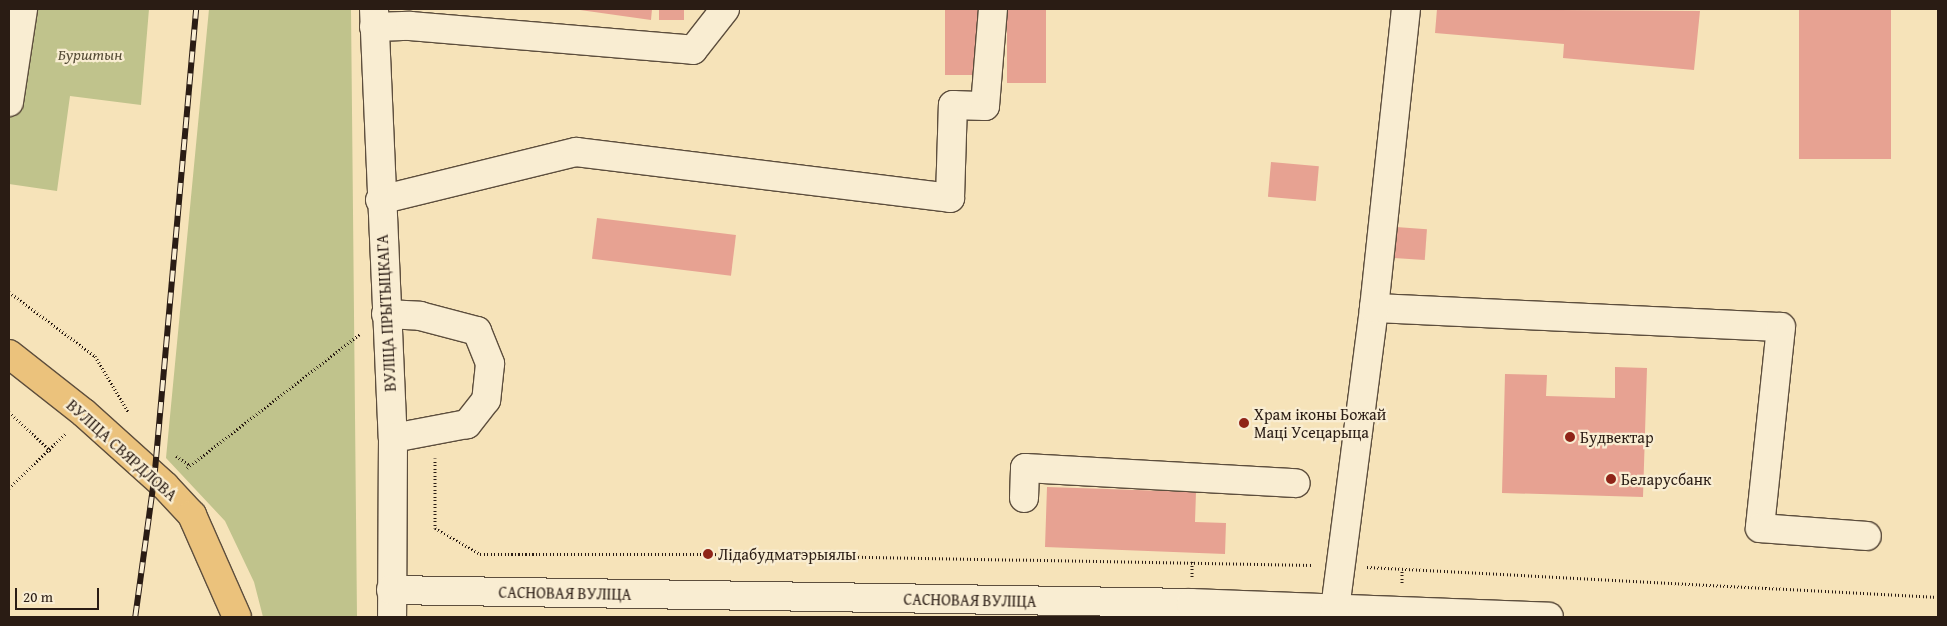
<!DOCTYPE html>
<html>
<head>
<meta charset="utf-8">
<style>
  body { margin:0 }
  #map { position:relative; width:1947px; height:626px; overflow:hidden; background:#f6e3b9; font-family:"Gentium Book Plus",serif }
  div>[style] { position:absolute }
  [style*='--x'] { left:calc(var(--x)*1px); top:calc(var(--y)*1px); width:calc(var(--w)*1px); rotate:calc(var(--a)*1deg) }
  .green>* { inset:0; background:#c0c38c }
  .building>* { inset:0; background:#e7a292; transform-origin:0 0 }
  .path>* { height:3px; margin-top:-1.5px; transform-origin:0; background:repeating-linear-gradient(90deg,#2a1c14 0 1px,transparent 0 3.5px) }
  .roads { filter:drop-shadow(1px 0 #5d4e3d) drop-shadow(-1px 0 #5d4e3d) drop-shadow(0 1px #5d4e3d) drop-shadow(0 -1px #5d4e3d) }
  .minor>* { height:28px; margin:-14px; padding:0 14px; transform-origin:14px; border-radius:14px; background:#f9edd2 }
  .major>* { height:28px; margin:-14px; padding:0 14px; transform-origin:14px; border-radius:14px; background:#ebc27c }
  .rail>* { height:5.5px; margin-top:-2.75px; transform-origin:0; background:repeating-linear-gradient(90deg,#f9edd2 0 11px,#2a1c14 0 22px); box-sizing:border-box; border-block:1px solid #2a1c14 }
  .dots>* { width:14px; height:14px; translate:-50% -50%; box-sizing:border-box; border:2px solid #f9edd2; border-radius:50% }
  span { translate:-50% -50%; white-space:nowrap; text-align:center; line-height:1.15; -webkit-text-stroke:4.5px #f9edd2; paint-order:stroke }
  .park-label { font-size:16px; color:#574e38; font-style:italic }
  .street-label { font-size:16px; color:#2a1c14 }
  .poi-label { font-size:16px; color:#2a1c14 }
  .left { translate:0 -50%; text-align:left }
  .frame { position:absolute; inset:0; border:10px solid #2a1c14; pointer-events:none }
  .scale { position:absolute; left:15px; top:588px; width:84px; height:22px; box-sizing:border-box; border:2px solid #2a1c14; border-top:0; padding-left:6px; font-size:15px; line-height:18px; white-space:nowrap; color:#2a1c14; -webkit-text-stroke:4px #f9edd2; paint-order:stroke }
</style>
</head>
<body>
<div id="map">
  <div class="green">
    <i style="clip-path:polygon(9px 9px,149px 9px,141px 105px,70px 96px,57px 191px,9px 184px)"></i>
    <i style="clip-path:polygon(209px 9px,351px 9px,357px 617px,263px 617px,254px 582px,225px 521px,166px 458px)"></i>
  </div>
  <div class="building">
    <i style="clip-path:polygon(573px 9px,652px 9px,651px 20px)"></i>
    <i style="left:659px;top:9px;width:25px;height:11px"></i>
    <i style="left:945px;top:9px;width:38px;height:66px"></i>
    <i style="left:1007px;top:9px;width:39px;height:74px"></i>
    <i style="clip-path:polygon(1437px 9px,1700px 11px,1694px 70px,1563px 58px,1564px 44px,1435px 33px)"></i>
    <i style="left:1799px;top:9px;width:92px;height:150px"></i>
    <i style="left:1271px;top:162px;width:48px;height:35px;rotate:5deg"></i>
    <i style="left:597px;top:218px;width:140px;height:41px;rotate:7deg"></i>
    <i style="left:1396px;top:227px;width:31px;height:31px;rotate:4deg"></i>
    <i style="clip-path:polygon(1615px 367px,1647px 368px,1643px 497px,1502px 493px,1505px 374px,1547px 375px,1546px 396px,1615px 398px)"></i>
    <i style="clip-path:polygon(1047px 487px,1196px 492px,1195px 522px,1226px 523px,1225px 554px,1045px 547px)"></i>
  </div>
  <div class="path">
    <i style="--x:9;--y:292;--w:107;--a:36.7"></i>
    <i style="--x:95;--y:356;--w:66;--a:59.2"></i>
    <i style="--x:9;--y:412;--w:57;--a:42.9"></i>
    <i style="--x:176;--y:456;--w:17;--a:33"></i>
    <i style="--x:435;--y:458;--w:70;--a:90"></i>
    <i style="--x:435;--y:528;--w:52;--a:30"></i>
    <i style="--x:480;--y:554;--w:228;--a:0"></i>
    <i style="--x:708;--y:554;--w:605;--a:1.04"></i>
    <i style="--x:187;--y:468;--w:219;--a:-37.8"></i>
    <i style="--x:9;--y:488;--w:78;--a:-44"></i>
    <i style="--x:1367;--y:567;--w:572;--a:3.01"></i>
    <i style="--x:1402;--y:568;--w:17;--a:90"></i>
    <i style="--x:1192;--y:577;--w:16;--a:-90"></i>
  </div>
  <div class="roads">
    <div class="minor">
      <i style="--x:374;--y:9;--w:429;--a:87.5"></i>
      <i style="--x:393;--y:438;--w:179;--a:90.3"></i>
      <i style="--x:374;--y:27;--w:36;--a:-2"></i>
      <i style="--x:410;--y:26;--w:284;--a:4.8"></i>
      <i style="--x:693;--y:50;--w:52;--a:-52"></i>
      <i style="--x:9;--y:102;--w:94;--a:-81.4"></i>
      <i style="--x:380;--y:200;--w:202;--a:-13.8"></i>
      <i style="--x:576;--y:152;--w:377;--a:7"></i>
      <i style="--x:950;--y:198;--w:93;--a:-88.2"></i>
      <i style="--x:953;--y:105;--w:32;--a:2"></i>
      <i style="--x:985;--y:106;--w:97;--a:-85.3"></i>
      <i style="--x:1374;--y:308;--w:407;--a:2.7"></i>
      <i style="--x:1781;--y:327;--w:202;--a:96"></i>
      <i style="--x:1760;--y:528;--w:107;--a:4.3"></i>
      <i style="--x:386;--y:314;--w:34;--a:3"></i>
      <i style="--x:420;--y:316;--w:59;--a:14.7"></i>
      <i style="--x:477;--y:331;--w:35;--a:68"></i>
      <i style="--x:490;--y:364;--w:36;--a:96"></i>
      <i style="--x:486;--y:400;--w:31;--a:128"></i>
      <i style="--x:467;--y:424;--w:75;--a:169.3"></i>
      <i style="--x:1024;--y:498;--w:30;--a:-88"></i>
      <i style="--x:1025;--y:468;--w:271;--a:3.2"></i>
      <i style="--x:391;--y:590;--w:800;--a:0.93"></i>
      <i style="--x:1191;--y:603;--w:358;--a:2.2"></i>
      <i style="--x:1335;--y:609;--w:304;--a:-82.6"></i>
      <i style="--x:1374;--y:308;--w:301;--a:-83.9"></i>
    </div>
    <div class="major">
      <i style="--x:9;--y:354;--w:95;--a:38.2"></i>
      <i style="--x:84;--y:413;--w:109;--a:42"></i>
      <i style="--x:165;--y:486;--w:40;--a:47"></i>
      <i style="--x:192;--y:515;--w:111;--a:66.2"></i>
    </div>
  </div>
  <div class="rail">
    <i style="--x:135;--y:617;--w:139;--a:-82.2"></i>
    <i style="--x:154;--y:479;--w:472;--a:-84.9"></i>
  </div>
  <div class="dots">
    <i style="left:1244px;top:423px;background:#8f2418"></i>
    <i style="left:1570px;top:437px;background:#8f2418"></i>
    <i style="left:1611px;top:479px;background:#8f2418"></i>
    <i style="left:708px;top:554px;background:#8f2418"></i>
  </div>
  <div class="park-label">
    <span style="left:90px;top:54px">Бурштын</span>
  </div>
  <div class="street-label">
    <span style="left:386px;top:313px;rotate:-93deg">ВУЛІЦА ПРЫТЫЦКАГА</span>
    <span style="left:122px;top:450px;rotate:42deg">ВУЛІЦА СВЯРДЛОВА</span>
    <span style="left:565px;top:593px;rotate:1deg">САСНОВАЯ ВУЛІЦА</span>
    <span style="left:970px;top:600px;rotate:1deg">САСНОВАЯ ВУЛІЦА</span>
  </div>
  <div class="poi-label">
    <span class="left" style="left:1254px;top:423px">Храм іконы Божай<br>Маці Усецарыца</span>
    <span class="left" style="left:1580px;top:437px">Будвектар</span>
    <span class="left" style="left:1621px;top:479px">Беларусбанк</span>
    <span class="left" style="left:718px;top:554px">Лідабудматэрыялы</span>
  </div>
  <div class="frame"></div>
  <div class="scale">20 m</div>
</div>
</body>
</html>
